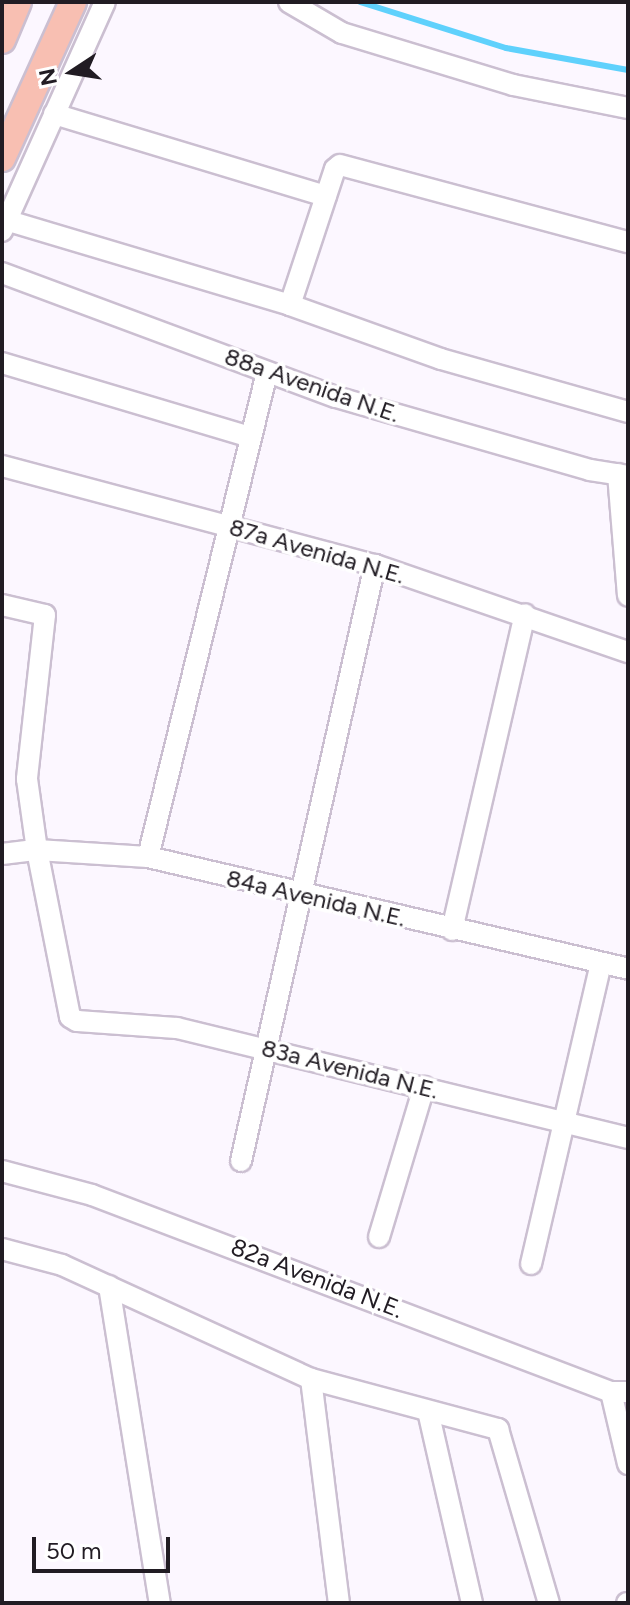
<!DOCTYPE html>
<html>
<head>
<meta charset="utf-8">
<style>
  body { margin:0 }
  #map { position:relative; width:630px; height:1605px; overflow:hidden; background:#fcf7ff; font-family:Figtree,sans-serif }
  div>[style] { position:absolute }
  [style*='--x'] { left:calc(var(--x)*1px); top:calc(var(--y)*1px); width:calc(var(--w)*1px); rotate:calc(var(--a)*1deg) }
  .stream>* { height:6px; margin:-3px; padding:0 3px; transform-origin:3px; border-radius:3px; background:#5fd1fc }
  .roads { filter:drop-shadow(2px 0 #cbbfd1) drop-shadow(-2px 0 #cbbfd1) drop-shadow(0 2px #cbbfd1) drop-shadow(0 -2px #cbbfd1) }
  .minor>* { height:20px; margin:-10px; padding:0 10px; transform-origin:10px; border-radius:10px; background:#fff }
  .major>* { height:26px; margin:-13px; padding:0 13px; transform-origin:13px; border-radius:13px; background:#f8bfb2 }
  span { translate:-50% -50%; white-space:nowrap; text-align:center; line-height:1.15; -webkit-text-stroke:7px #fff; paint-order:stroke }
  .street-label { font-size:24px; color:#211c23 }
  .frame { position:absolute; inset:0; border:4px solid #211c23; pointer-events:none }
  .north { position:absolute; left:32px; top:32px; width:80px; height:80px; -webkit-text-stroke:6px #fff; paint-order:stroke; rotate:258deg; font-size:22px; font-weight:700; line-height:32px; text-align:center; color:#211c23 }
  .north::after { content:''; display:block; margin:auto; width:28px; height:36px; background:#211c23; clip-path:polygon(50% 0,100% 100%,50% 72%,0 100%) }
  .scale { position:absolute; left:32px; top:1537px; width:138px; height:36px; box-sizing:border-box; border:4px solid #211c23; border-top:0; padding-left:10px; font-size:24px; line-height:28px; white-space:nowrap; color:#211c23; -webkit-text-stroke:6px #fff; paint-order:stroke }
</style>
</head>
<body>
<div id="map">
  <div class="stream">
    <i style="--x:360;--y:2;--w:153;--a:17.5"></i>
    <i style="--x:506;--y:48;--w:124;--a:10.2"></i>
  </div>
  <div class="roads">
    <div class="minor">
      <i style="--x:289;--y:2;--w:61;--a:30.3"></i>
      <i style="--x:342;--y:33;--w:179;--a:16.9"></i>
      <i style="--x:513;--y:85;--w:117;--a:11.3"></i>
      <i style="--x:54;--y:114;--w:284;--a:16.8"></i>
      <i style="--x:2;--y:219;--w:301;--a:16.6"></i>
      <i style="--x:290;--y:305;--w:160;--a:19.7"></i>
      <i style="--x:441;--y:359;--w:194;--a:15.8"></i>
      <i style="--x:2;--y:231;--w:251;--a:-65.8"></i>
      <i style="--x:2;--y:273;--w:356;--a:20.4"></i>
      <i style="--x:336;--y:397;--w:264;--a:16"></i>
      <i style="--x:590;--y:470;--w:38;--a:9"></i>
      <i style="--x:290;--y:305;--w:143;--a:-71.7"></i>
      <i style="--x:335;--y:169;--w:6;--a:-39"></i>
      <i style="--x:340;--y:165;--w:298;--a:15"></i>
      <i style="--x:2;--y:363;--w:259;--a:16.6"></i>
      <i style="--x:2;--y:466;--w:386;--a:14.9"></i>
      <i style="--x:375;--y:565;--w:268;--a:19"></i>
      <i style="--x:618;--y:474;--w:122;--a:85.3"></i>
      <i style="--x:2;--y:605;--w:44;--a:13.1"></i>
      <i style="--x:45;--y:615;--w:165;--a:96.3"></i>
      <i style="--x:27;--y:779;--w:72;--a:82"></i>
      <i style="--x:37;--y:850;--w:170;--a:78.8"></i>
      <i style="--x:70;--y:1017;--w:8;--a:30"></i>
      <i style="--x:77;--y:1021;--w:100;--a:4"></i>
      <i style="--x:177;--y:1028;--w:464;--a:13.7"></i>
      <i style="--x:2;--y:854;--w:35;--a:-7"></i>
      <i style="--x:37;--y:850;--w:111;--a:3.6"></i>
      <i style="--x:148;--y:857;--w:493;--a:13.1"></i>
      <i style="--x:148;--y:857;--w:499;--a:-76.2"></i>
      <i style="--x:452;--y:930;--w:324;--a:-77"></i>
      <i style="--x:241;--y:1161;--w:611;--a:-77.33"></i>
      <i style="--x:2;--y:1171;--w:93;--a:14.9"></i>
      <i style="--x:92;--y:1195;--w:555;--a:20.79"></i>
      <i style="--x:611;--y:1392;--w:17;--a:0"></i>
      <i style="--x:379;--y:1237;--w:157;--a:-73.3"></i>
      <i style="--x:2;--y:1249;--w:62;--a:14.9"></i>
      <i style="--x:62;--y:1265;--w:274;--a:24.6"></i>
      <i style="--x:311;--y:1379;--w:194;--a:15"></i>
      <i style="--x:498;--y:1429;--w:181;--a:73.7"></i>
      <i style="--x:531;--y:1264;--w:308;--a:-76.9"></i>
      <i style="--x:109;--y:1286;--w:321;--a:80.9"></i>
      <i style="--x:311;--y:1379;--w:226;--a:82.9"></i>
      <i style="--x:611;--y:1392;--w:74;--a:76.7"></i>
      <i style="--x:428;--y:1411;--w:197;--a:77.1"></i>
      <i style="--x:627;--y:1603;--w:1;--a:0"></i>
    </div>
    <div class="major">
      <i style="--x:2;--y:40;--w:41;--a:-67.2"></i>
      <i style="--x:2;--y:158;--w:171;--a:-65.5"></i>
    </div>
  </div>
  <div class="street-label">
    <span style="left:312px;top:385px;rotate:19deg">88a Avenida N.E.</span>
    <span style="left:317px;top:551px;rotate:16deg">87a Avenida N.E.</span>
    <span style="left:316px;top:898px;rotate:13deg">84a Avenida N.E.</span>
    <span style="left:350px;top:1069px;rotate:14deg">83a Avenida N.E.</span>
    <span style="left:317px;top:1278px;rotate:21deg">82a Avenida N.E.</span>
  </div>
  <div class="frame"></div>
  <div class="north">N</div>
  <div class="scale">50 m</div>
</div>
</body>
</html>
